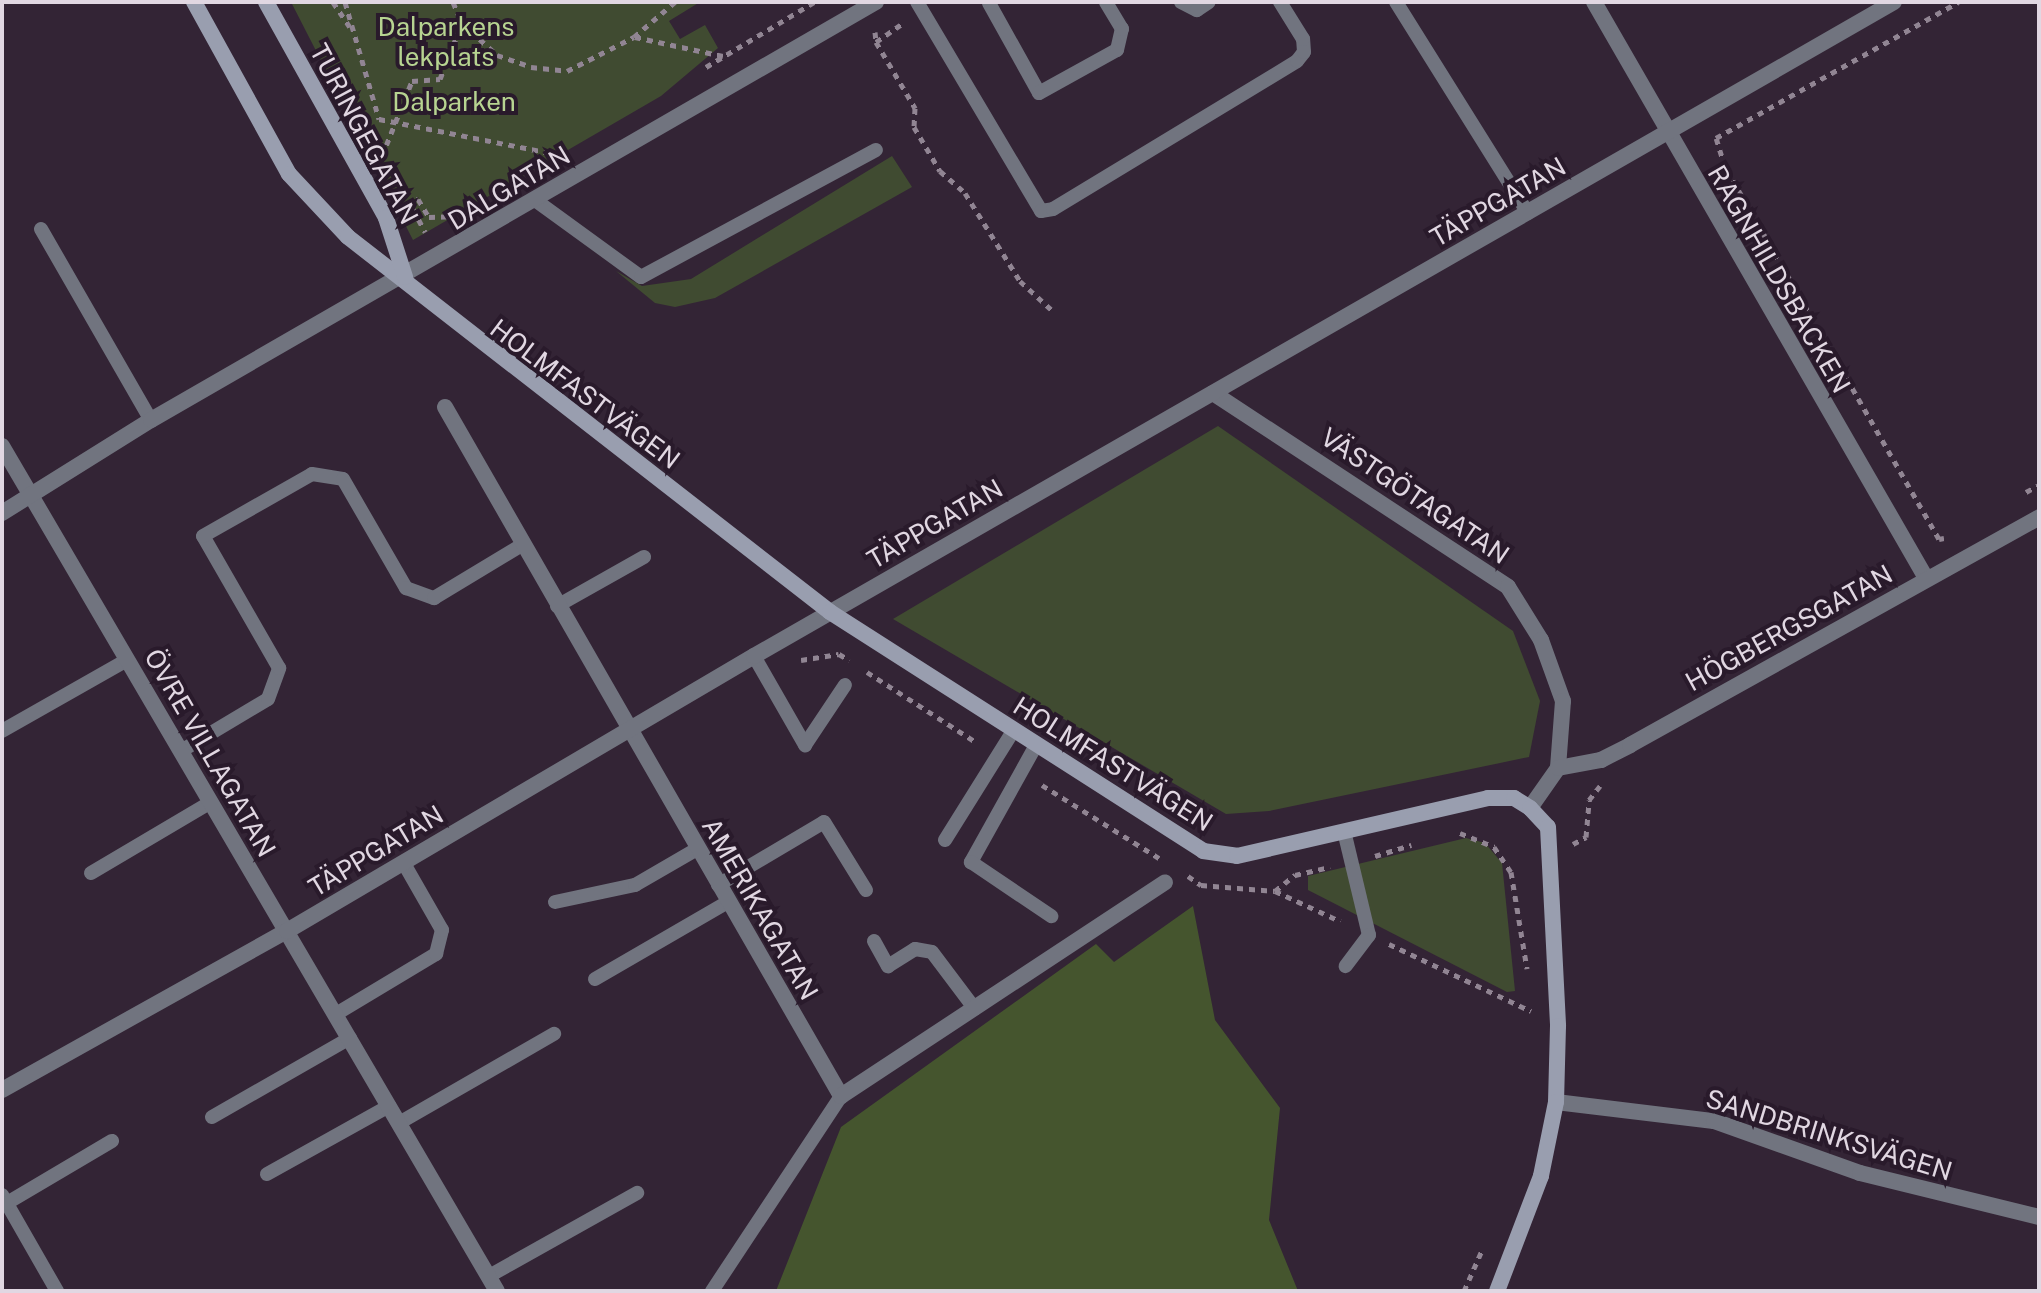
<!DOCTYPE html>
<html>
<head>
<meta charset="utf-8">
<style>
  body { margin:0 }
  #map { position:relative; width:2041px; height:1293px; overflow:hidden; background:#332435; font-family:"Public Sans",sans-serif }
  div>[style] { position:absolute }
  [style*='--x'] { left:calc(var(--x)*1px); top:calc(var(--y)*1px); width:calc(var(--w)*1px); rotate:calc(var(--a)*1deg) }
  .green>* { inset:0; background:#404b31 }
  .forest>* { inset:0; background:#45552e }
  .path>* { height:5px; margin-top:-2.5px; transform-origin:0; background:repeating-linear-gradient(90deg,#918593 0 6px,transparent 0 12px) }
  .lane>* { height:14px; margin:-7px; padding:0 7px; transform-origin:7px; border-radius:7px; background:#71747f }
  .street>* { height:16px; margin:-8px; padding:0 8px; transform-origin:8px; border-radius:8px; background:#71747f }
  .secondary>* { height:16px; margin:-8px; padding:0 8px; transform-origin:8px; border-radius:8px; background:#999eaf }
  span { translate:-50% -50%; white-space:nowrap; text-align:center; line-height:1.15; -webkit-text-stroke:8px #291a2b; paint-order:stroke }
  .park-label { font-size:26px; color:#b7d491 }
  .street-label { font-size:26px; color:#e1d7e2 }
  .frame { position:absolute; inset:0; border:4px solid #e1d7e2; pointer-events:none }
</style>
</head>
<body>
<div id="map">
  <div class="green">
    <i style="clip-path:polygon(291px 2px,700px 2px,669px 21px,680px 39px,705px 25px,718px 48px,661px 96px,413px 240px)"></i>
    <i style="clip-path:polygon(892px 156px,912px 187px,715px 298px,675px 307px,655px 303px,616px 271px,642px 286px,691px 279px)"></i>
    <i style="clip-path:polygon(1218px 426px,1513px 631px,1540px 701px,1529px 757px,1269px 811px,1226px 814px,893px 619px)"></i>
    <i style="clip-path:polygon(1466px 838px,1485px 843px,1502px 863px,1515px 991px,1507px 992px,1308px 890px,1308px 876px)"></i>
  </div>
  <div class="forest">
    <i style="clip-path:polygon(1193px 906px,1215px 1020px,1280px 1108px,1269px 1220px,1298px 1291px,776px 1291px,841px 1127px,1096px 944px,1114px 962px)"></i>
  </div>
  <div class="path">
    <i style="--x:333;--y:2;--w:30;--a:56"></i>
    <i style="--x:345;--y:2;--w:122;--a:73.8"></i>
    <i style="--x:379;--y:119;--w:185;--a:11.2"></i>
    <i style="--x:453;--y:2;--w:23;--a:67"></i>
    <i style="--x:462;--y:23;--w:47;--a:42.4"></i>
    <i style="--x:497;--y:55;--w:36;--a:19"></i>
    <i style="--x:531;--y:67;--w:36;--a:6"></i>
    <i style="--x:567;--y:71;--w:75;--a:-26.9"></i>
    <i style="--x:634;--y:37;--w:54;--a:-40.5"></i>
    <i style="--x:875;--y:32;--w:10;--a:84"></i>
    <i style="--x:876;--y:42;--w:77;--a:59.4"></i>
    <i style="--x:915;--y:108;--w:19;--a:93"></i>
    <i style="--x:914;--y:127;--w:51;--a:59.4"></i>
    <i style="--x:940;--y:171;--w:33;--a:41"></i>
    <i style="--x:965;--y:193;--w:104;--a:58"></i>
    <i style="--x:1020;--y:281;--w:45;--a:42.3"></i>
    <i style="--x:635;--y:37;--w:90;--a:12.2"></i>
    <i style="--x:876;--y:42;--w:32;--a:-35"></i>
    <i style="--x:706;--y:67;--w:126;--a:-31"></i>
    <i style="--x:382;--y:156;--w:81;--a:-68.2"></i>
    <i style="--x:412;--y:81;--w:28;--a:-4"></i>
    <i style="--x:440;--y:79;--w:60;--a:-68.6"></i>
    <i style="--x:407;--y:205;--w:13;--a:-29"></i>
    <i style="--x:418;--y:199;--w:21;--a:59"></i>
    <i style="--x:429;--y:217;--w:24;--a:-2"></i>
    <i style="--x:413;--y:209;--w:26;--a:62"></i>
    <i style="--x:2026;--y:492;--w:15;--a:-28"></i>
    <i style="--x:1944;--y:538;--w:5;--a:169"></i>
    <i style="--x:1939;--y:539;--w:429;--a:-119.9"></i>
    <i style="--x:1725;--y:167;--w:30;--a:-107"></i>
    <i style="--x:1716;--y:138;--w:278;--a:-29.3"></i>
    <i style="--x:801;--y:660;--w:38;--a:-9"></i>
    <i style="--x:839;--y:654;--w:12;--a:31"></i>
    <i style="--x:867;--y:672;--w:131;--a:32.8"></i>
    <i style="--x:1042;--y:785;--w:138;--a:32"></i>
    <i style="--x:1460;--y:833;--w:37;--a:22"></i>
    <i style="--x:1494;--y:847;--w:30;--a:56"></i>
    <i style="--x:1511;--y:872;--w:98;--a:80.6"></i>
    <i style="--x:1573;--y:844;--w:15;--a:-28"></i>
    <i style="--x:1586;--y:837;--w:37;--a:-85"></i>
    <i style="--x:1589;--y:800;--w:18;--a:-52"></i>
    <i style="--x:1375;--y:856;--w:38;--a:-17"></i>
    <i style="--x:1188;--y:876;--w:16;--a:35"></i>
    <i style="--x:1201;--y:885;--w:74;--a:4.6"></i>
    <i style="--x:1275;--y:891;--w:72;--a:24.8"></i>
    <i style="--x:1275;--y:891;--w:26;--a:-39"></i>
    <i style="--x:1295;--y:875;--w:36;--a:-13"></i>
    <i style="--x:1389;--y:944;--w:157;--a:25.3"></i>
    <i style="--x:1464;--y:1291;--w:47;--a:-66.2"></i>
  </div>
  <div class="lane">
    <i style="--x:917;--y:2;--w:243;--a:59.3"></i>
    <i style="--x:1041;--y:211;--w:12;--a:-9"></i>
    <i style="--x:1053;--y:209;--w:285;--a:-31.2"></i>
    <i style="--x:1297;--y:61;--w:11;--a:-52"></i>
    <i style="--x:1304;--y:52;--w:13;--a:-94"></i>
    <i style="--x:1303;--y:39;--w:44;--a:-121.9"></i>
    <i style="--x:1181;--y:2;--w:18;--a:27"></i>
    <i style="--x:1197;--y:10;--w:14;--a:-34"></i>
    <i style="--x:1396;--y:2;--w:249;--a:58"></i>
    <i style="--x:989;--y:3;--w:103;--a:60.9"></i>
    <i style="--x:1039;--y:93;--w:89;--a:-28.9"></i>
    <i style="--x:1117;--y:50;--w:22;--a:-77"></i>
    <i style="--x:1122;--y:29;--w:31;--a:-121"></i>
    <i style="--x:535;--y:200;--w:131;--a:36"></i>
    <i style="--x:641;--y:277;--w:267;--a:-28.4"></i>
    <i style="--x:41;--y:229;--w:220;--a:60.1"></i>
    <i style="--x:557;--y:606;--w:100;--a:-29.4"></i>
    <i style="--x:754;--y:656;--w:103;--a:60.2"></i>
    <i style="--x:805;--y:745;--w:72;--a:-56.3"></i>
    <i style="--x:2;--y:731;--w:144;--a:-29.6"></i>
    <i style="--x:1035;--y:747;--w:132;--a:119.1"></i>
    <i style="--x:971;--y:862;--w:97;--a:34"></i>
    <i style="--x:181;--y:751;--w:101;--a:-30.9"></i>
    <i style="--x:268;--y:699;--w:33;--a:-70"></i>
    <i style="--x:279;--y:668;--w:152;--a:-119.9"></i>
    <i style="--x:203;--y:536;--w:125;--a:-29.6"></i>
    <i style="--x:312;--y:474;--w:31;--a:9"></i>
    <i style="--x:343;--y:479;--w:126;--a:60"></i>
    <i style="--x:406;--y:588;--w:30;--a:20"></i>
    <i style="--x:434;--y:598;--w:103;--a:-31.1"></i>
    <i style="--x:1344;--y:831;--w:107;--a:76.5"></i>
    <i style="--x:1369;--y:935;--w:39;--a:127"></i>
    <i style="--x:945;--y:840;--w:128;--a:-58"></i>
    <i style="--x:91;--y:873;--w:139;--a:-30.6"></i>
    <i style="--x:718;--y:885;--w:123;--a:-30.7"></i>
    <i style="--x:824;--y:822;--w:80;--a:58.3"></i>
    <i style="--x:555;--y:902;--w:82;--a:-12"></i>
    <i style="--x:635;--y:885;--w:72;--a:-30.1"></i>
    <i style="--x:874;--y:941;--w:29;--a:61"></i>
    <i style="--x:888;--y:966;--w:32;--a:-32"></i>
    <i style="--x:915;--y:949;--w:17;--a:10"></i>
    <i style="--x:932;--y:952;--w:71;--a:53"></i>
    <i style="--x:595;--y:979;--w:154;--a:-30.1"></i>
    <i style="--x:336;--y:1014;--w:117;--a:-31"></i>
    <i style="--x:436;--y:954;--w:25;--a:-76"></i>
    <i style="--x:442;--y:930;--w:78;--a:-119.8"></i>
    <i style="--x:212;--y:1117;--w:159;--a:-29.8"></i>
    <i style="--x:399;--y:1123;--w:179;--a:-29.9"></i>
    <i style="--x:267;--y:1174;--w:140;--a:-29.1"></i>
    <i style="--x:2;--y:1195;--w:111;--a:60.2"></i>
    <i style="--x:7;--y:1203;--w:122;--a:-30.6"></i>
    <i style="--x:489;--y:1276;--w:170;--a:-29.3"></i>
    <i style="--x:712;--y:1291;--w:234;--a:-56.5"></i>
  </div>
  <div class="street">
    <i style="--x:1594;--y:2;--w:665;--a:60.04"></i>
    <i style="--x:1213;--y:393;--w:353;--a:33.3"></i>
    <i style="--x:1508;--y:587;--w:62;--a:58.1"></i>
    <i style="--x:1541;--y:640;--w:65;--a:70.2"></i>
    <i style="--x:1563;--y:701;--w:67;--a:94.3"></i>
    <i style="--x:1558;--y:768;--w:49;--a:125"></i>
    <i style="--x:445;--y:407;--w:795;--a:60.11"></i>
    <i style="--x:841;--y:1096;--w:388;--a:-33.4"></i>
    <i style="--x:2;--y:446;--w:979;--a:59.64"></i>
    <i style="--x:2;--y:513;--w:176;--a:-32"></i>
    <i style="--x:151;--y:420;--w:837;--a:-29.97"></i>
    <i style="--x:1558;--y:768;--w:44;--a:-10.5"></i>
    <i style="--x:1601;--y:760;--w:33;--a:-27"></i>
    <i style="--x:1630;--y:745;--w:468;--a:-29.1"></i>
    <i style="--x:2;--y:1090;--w:326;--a:-29.2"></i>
    <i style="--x:287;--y:931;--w:542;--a:-30.49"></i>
    <i style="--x:754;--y:656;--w:1314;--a:-29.84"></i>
    <i style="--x:1556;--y:1102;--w:159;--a:6.9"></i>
    <i style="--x:1714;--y:1121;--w:155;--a:19.6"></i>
    <i style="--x:1860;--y:1173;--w:184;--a:13.8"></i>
  </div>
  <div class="secondary">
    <i style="--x:194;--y:2;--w:196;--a:61.1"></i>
    <i style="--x:289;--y:174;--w:86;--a:46.9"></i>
    <i style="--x:348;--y:237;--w:611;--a:37.88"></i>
    <i style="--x:830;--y:612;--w:443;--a:32.6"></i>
    <i style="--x:1203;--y:851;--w:34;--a:8"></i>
    <i style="--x:1237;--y:856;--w:258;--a:-13"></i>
    <i style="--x:1488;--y:798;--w:26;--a:0"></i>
    <i style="--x:1514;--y:798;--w:19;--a:32"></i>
    <i style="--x:1530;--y:808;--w:26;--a:47"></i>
    <i style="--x:1548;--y:827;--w:199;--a:87.1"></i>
    <i style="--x:1558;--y:1026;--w:76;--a:91.5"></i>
    <i style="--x:1556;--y:1102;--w:76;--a:101.5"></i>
    <i style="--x:1541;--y:1176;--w:123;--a:110.9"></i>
    <i style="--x:266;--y:2;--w:247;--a:60.9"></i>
    <i style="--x:386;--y:218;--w:62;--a:72.1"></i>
  </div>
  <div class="park-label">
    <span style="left:446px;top:42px">Dalparkens<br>lekplats</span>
    <span style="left:454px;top:102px">Dalparken</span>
  </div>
  <div class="street-label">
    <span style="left:364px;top:134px;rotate:62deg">TURINGEGATAN</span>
    <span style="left:509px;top:188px;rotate:-31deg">DALGATAN</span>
    <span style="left:1498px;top:202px;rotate:-30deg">TÄPPGATAN</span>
    <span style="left:1779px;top:279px;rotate:60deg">RAGNHILDSBACKEN</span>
    <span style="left:585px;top:394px;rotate:37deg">HOLMFASTVÄGEN</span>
    <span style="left:1415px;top:496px;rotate:34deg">VÄSTGÖTAGATAN</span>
    <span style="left:935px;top:524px;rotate:-30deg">TÄPPGATAN</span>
    <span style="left:1789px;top:628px;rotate:-29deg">HÖGBERGSGATAN</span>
    <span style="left:210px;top:753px;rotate:60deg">ÖVRE VILLAGATAN</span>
    <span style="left:1113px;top:764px;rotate:32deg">HOLMFASTVÄGEN</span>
    <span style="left:376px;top:851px;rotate:-31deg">TÄPPGATAN</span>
    <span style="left:760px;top:909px;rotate:60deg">AMERIKAGATAN</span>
    <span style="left:1829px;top:1135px;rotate:17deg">SANDBRINKSVÄGEN</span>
  </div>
  <div class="frame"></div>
</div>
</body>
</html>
